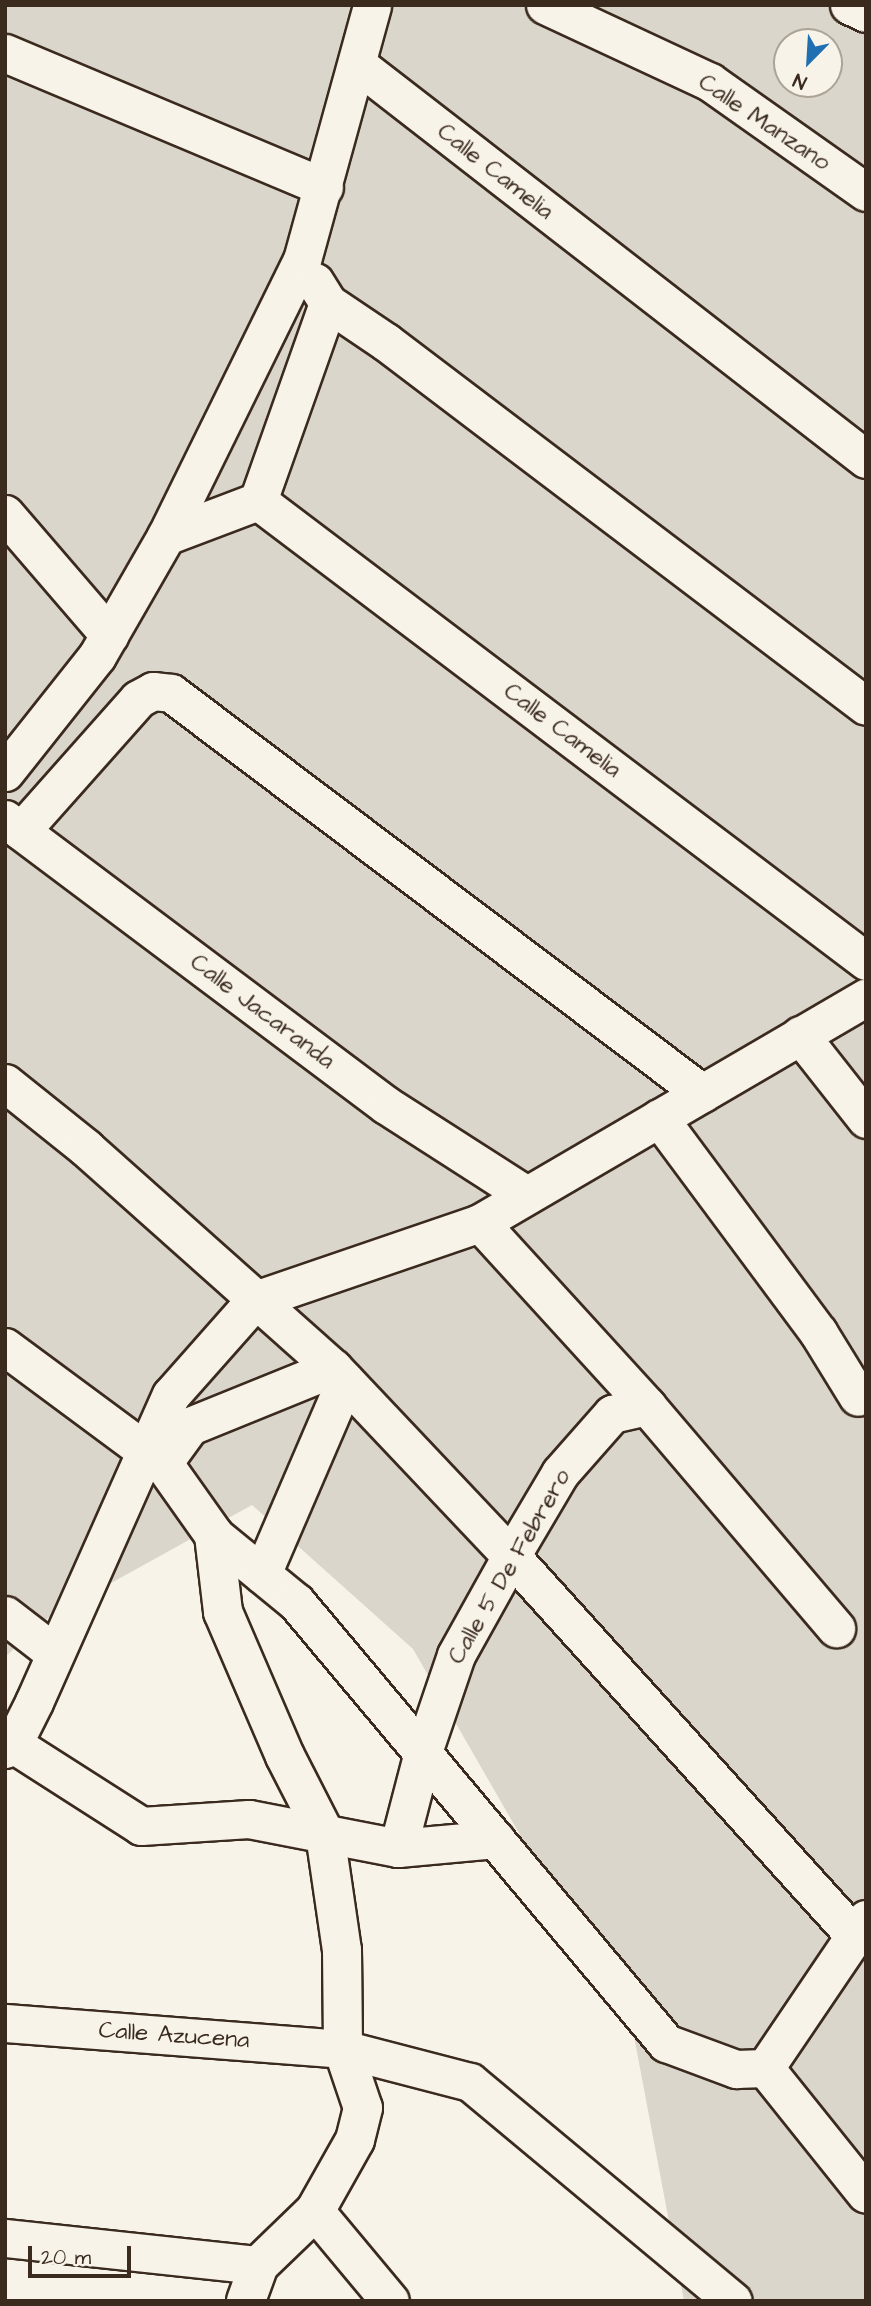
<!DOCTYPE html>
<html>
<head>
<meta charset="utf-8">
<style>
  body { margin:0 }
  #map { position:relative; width:871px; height:2306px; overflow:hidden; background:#f7f3e8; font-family:"Architects Daughter",sans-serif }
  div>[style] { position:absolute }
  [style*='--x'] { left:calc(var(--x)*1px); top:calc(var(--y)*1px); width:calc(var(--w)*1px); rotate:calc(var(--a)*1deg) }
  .green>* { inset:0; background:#dbd6cb }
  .roads { filter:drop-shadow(2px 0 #3b2a1e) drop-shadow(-2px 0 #3b2a1e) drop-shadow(0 2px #3b2a1e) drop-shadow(0 -2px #3b2a1e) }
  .minor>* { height:37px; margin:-18.5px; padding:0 18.5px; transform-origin:18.5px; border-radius:18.5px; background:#f7f3e8 }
  .tertiary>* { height:38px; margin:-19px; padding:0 19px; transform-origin:19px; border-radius:19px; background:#f7f3e8 }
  span { translate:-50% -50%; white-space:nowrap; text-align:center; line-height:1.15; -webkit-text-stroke:6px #f7f3e8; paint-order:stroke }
  .street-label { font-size:24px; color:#3b2a1e }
  .frame { position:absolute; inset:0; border:7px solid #3b2a1e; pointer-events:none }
  .north { position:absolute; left:773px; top:28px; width:70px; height:70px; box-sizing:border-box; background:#f7f3e8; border:2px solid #aca397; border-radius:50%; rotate:204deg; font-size:19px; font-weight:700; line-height:28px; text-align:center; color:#3b2a1e }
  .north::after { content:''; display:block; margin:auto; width:24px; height:32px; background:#1f6fb2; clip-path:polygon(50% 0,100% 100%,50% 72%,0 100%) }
  .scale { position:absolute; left:28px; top:2246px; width:103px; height:32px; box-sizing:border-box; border:4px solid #3b2a1e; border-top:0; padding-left:9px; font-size:21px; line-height:24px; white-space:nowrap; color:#3b2a1e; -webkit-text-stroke:5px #f7f3e8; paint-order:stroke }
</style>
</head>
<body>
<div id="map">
  <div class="green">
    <i style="clip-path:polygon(evenodd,5px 5px,866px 5px,866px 2301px,684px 2301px,633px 2031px,413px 1649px,252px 1505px,48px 1618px,5px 1657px,5px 5px,787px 42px,829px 42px,829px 84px,787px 84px,787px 42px)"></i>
  </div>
  <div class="roads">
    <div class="minor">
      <i style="--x:545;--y:5;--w:182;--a:25"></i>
      <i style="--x:710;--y:82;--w:191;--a:35.2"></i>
      <i style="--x:849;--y:5;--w:19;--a:25"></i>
      <i style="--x:5;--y:53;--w:346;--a:22.8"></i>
      <i style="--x:357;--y:64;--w:644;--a:37.81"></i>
      <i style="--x:328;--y:303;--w:70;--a:33.9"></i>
      <i style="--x:386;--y:342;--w:602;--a:37.17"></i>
      <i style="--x:258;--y:501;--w:762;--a:37.11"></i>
      <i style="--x:5;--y:514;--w:160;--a:49.3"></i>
      <i style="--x:166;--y:536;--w:98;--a:-20.8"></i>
      <i style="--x:258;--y:501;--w:210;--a:-70.5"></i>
      <i style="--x:328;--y:303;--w:25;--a:-122"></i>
      <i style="--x:5;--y:772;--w:148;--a:-51.6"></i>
      <i style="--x:97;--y:656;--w:138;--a:-60.1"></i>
      <i style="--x:166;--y:536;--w:308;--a:-63.8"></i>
      <i style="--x:302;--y:260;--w:264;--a:-74.6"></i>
      <i style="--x:5;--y:819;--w:476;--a:36.9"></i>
      <i style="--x:386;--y:1105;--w:166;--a:32.7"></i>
      <i style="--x:21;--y:831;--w:176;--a:-48.4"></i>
      <i style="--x:138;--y:699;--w:17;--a:-28"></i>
      <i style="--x:153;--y:691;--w:18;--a:6"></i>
      <i style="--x:171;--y:693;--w:665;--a:36.99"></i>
      <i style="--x:800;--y:1035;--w:107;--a:51.8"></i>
      <i style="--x:5;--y:1083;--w:104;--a:38.7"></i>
      <i style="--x:86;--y:1148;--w:331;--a:41.7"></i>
      <i style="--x:333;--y:1368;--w:259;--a:46.6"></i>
      <i style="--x:511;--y:1556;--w:511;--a:47.85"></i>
      <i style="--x:659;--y:1118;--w:267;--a:53.4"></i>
      <i style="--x:818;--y:1332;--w:76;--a:58.4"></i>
      <i style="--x:480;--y:1223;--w:248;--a:47.6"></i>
      <i style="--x:647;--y:1406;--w:292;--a:49.6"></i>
      <i style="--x:5;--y:1347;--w:177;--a:36.5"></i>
      <i style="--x:163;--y:1463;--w:46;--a:-53.9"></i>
      <i style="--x:190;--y:1426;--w:154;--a:-22.1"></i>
      <i style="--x:214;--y:1535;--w:106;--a:39.3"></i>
      <i style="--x:296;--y:1602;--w:576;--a:50"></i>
      <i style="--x:666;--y:2043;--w:75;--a:20.4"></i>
      <i style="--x:736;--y:2069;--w:29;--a:-2"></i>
      <i style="--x:262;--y:1574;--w:210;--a:-66.7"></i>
      <i style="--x:5;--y:1615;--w:61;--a:37.6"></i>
      <i style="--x:13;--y:1744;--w:152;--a:32.6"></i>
      <i style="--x:141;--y:1826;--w:108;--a:-3.7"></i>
      <i style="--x:249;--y:1819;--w:152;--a:11"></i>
      <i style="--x:398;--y:1848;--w:98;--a:-5.2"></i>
      <i style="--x:5;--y:1749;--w:9;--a:-32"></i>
      <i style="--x:13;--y:1744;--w:47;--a:-63.4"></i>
      <i style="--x:34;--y:1702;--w:336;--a:-66"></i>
      <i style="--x:171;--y:1395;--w:127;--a:-48.5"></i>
      <i style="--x:255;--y:1300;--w:238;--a:-18.9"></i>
      <i style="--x:480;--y:1223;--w:447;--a:-30.3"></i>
      <i style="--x:398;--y:1848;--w:99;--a:-75.4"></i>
      <i style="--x:423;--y:1752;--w:102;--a:-71.2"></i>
      <i style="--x:456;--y:1655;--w:113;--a:-60.9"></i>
      <i style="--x:511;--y:1556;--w:96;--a:-59.4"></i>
      <i style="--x:560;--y:1473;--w:79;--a:-48.6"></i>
      <i style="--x:612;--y:1414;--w:36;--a:-13"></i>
      <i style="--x:5;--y:2023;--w:339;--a:4.4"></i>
      <i style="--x:343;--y:2049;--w:131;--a:14.6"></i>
      <i style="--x:470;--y:2082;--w:342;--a:39.8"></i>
      <i style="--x:765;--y:2068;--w:180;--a:-55.9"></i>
      <i style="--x:765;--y:2068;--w:161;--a:51.3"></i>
      <i style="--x:315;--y:2211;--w:117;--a:50.2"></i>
      <i style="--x:5;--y:2238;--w:255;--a:6.1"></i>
    </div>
    <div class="tertiary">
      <i style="--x:147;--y:1452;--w:19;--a:35"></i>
      <i style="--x:163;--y:1463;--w:88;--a:54.7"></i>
      <i style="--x:214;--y:1535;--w:78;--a:83.3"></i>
      <i style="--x:223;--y:1612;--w:157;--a:66.7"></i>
      <i style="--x:285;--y:1756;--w:88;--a:62.9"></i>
      <i style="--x:325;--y:1834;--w:117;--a:81.7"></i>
      <i style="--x:342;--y:1950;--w:99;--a:89.4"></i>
      <i style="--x:343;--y:2049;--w:62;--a:71.3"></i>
      <i style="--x:363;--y:2108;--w:33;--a:104"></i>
      <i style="--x:355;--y:2140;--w:81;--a:119.4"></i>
      <i style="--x:315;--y:2211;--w:78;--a:136"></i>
      <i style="--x:259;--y:2265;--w:38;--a:110"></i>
    </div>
  </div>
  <div class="street-label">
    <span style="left:764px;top:123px;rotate:34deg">Calle Manzano</span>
    <span style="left:495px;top:172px;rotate:38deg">Calle Camelia</span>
    <span style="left:562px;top:731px;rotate:37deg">Calle Camelia</span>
    <span style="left:262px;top:1012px;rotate:37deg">Calle Jacaranda</span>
    <span style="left:510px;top:1567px;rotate:-60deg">Calle 5 De Febrero</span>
    <span style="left:174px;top:2036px;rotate:4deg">Calle Azucena</span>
  </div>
  <div class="frame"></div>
  <div class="north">N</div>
  <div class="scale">20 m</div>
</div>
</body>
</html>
